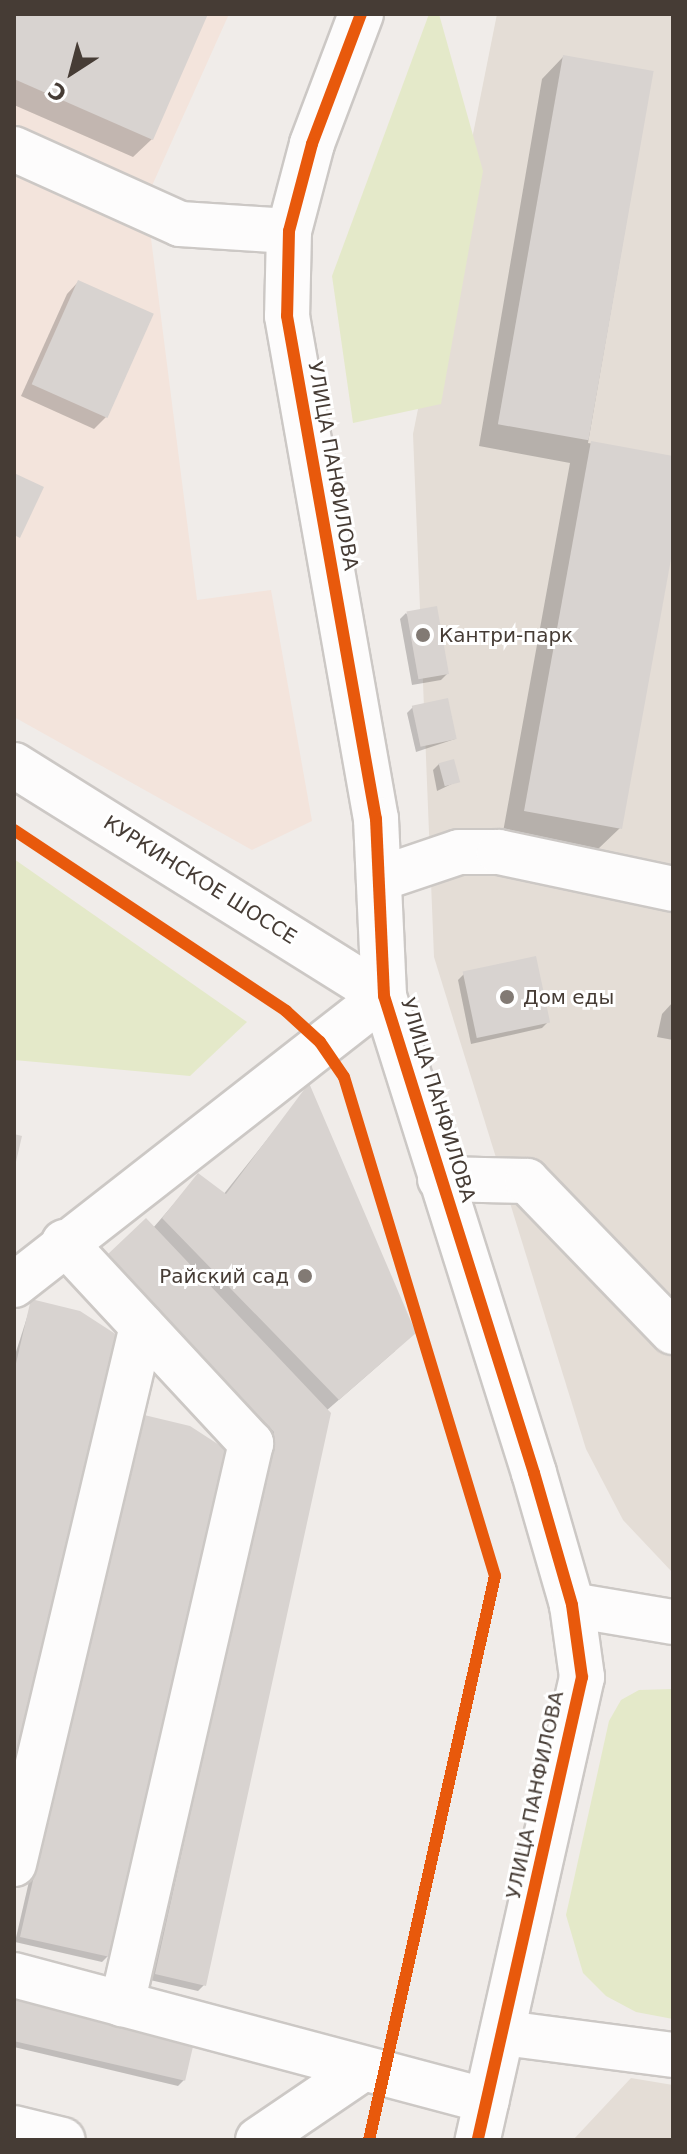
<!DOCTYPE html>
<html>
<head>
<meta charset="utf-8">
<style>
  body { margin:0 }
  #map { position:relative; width:687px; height:2154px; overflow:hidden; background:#f0ece9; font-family:"DejaVu Sans",sans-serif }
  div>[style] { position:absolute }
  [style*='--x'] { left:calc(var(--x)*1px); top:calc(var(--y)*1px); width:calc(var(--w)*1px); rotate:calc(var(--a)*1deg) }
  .residential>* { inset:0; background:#e4ddd6 }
  .commercial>* { inset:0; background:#f3e4dc }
  .green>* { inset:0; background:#e4e9c9 }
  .shadow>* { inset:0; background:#0003 }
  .building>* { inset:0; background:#d8d3d0; transform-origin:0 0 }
  .roads { filter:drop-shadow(2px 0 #ccc8c5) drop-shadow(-2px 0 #ccc8c5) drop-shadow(0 2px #ccc8c5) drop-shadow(0 -2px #ccc8c5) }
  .minor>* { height:44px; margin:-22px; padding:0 22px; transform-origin:22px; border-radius:22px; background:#fdfcfc }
  .cycleway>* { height:12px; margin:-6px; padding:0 6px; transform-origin:6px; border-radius:6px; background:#e8590c }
  .dots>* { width:22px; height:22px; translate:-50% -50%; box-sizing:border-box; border:4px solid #fff; border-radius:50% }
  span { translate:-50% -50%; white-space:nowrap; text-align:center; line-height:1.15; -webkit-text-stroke:6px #fff; paint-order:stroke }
  .street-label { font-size:20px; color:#463c35 }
  .poi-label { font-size:20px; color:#463c35 }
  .left { translate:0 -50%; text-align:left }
  .right { translate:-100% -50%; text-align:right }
  .frame { position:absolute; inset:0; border:16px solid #463c35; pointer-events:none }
  .north { position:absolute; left:32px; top:32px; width:80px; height:80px; -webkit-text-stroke:6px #fff; paint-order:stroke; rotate:216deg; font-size:22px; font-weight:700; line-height:32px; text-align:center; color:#463c35 }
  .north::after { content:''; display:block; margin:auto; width:28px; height:36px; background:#463c35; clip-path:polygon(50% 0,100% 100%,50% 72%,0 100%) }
</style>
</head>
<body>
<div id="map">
  <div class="residential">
    <i style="clip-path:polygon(497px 14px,673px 14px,673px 1573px,623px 1520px,586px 1449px,434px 957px,413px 434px)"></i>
    <i style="clip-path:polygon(631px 2078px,673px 2085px,673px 2140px,573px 2140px)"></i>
  </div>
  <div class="commercial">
    <i style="clip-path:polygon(14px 14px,229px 14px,146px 199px,197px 600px,271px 590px,312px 821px,252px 850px,14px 717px)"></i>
  </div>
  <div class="green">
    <i style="clip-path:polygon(429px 14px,439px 14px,483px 171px,441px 404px,353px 423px,332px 276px)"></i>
    <i style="clip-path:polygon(14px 859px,247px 1022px,190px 1076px,14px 1060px)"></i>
    <i style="clip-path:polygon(673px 1689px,673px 2019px,636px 2012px,606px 1996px,583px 1973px,566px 1915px,609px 1721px,621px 1700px,639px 1690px)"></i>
  </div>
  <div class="shadow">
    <i style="clip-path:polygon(14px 14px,206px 14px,152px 139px,133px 157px,14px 105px)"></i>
    <i style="clip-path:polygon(563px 57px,652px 73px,588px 443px,673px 458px,673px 537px,620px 828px,598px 849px,503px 832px,570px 463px,479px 446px,542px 79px)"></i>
    <i style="clip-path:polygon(78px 282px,106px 417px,94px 429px,21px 396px,67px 294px)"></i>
    <i style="clip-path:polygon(406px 613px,447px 674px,441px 680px,412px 685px,400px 619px)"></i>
    <i style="clip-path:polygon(413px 707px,455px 739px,416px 752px,407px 713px)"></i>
    <i style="clip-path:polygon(439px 764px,458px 781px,437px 791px,433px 770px)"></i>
    <i style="clip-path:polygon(464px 974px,548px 1022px,542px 1028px,471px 1044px,458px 980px)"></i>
    <i style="clip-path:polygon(673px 1002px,673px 1040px,657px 1037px,662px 1014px)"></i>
    <i style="clip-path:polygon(309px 1087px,395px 1351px,326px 1411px,204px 1985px,198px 1991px,150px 1980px,269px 1439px,102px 1262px,146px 1221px,153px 1228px,198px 1176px,223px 1195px)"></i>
    <i style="clip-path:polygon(32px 1302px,115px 1336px,14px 1763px,14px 1358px)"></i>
    <i style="clip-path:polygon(135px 1422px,108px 1956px,102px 1962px,15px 1942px)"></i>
    <i style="clip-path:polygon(14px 1997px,184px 2080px,178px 2086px,14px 2047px)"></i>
  </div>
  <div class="building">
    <i style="clip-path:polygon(14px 14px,208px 14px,153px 140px,14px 79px)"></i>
    <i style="left:563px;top:55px;width:92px;height:375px;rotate:10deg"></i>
    <i style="left:78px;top:280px;width:83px;height:114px;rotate:24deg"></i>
    <i style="clip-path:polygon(591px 441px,673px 456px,673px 548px,622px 829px,524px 811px)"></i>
    <i style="clip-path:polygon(14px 473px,44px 487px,20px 538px,14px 535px)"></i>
    <i style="left:437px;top:606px;width:69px;height:31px;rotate:80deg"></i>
    <i style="left:448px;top:698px;width:42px;height:37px;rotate:78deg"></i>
    <i style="left:454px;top:759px;width:24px;height:16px;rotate:75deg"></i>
    <i style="left:536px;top:956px;width:68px;height:75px;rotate:78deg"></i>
    <i style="clip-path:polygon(309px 1083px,416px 1333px,339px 1400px,162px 1218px,198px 1173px,226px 1194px)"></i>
    <i style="clip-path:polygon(14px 1134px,22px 1136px,15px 1166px,14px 1166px)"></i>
    <i style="clip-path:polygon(146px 1218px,331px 1413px,206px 1986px,155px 1974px,274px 1432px,107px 1255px)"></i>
    <i style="clip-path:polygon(31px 1299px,80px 1311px,117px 1335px,15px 1767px,14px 1372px)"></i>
    <i style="clip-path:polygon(140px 1414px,190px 1426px,227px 1450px,110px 1957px,20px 1937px)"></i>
    <i style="left:14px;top:1995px;width:186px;height:45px;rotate:13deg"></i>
  </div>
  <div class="roads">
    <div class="minor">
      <i style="--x:361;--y:14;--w:139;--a:110.7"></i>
      <i style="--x:312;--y:144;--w:90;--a:104.8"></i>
      <i style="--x:289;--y:231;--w:85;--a:91.3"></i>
      <i style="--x:287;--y:316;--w:511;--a:79.97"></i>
      <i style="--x:376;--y:819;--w:177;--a:87.4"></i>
      <i style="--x:384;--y:996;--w:500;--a:72.54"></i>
      <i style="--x:534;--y:1473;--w:137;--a:73.9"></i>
      <i style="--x:572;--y:1605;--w:73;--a:82.1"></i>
      <i style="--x:582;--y:1677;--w:475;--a:102.7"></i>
      <i style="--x:14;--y:149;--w:182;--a:24.3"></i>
      <i style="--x:180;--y:224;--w:109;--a:3.7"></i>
      <i style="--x:14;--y:765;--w:436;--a:32"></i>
      <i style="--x:379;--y:879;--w:84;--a:-18.6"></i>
      <i style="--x:459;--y:852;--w:40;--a:0"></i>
      <i style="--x:499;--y:852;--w:178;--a:12"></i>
      <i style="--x:440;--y:1179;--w:87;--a:1.3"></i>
      <i style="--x:527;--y:1181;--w:210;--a:46"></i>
      <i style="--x:64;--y:1242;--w:275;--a:47.1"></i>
      <i style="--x:251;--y:1443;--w:576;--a:102.95"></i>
      <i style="--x:14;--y:1285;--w:469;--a:-38"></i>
      <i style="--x:572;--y:1605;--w:102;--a:9.6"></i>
      <i style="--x:14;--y:1864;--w:553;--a:-76.62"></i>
      <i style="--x:14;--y:1975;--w:489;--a:14.9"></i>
      <i style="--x:504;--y:2033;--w:170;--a:7.4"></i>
      <i style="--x:14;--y:2128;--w:50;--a:13.8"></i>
      <i style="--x:258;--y:2140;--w:125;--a:-34.2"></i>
    </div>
  </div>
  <div class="cycleway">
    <i style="--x:361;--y:14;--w:139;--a:110.7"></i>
    <i style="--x:312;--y:144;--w:90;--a:104.8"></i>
    <i style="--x:289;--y:231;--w:85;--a:91.3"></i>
    <i style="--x:287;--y:316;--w:511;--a:79.97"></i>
    <i style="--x:376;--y:819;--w:177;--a:87.4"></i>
    <i style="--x:384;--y:996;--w:500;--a:72.54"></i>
    <i style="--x:534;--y:1473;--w:137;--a:73.9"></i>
    <i style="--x:572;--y:1605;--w:73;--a:82.1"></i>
    <i style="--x:582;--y:1677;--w:475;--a:102.7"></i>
    <i style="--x:14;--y:830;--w:327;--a:33.6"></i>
    <i style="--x:286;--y:1011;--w:46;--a:42.4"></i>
    <i style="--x:320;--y:1042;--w:42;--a:55.6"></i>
    <i style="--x:344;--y:1077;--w:521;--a:73.16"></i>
    <i style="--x:495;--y:1576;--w:578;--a:102.59"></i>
  </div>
  <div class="dots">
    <i style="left:423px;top:635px;background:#827a74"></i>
    <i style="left:507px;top:997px;background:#827a74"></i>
    <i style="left:305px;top:1276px;background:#827a74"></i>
  </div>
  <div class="street-label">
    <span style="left:333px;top:466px;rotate:80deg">УЛИЦА ПАНФИЛОВА</span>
    <span style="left:200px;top:880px;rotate:32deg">КУРКИНСКОЕ ШОССЕ</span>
    <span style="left:438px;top:1100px;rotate:73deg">УЛИЦА ПАНФИЛОВА</span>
    <span style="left:535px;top:1795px;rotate:-78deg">УЛИЦА ПАНФИЛОВА</span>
  </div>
  <div class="poi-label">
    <span class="left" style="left:439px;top:635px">Кантри-парк</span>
    <span class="left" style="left:523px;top:997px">Дом еды</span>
    <span class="right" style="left:289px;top:1276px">Райский сад</span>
  </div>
  <div class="frame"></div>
  <div class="north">С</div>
</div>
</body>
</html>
